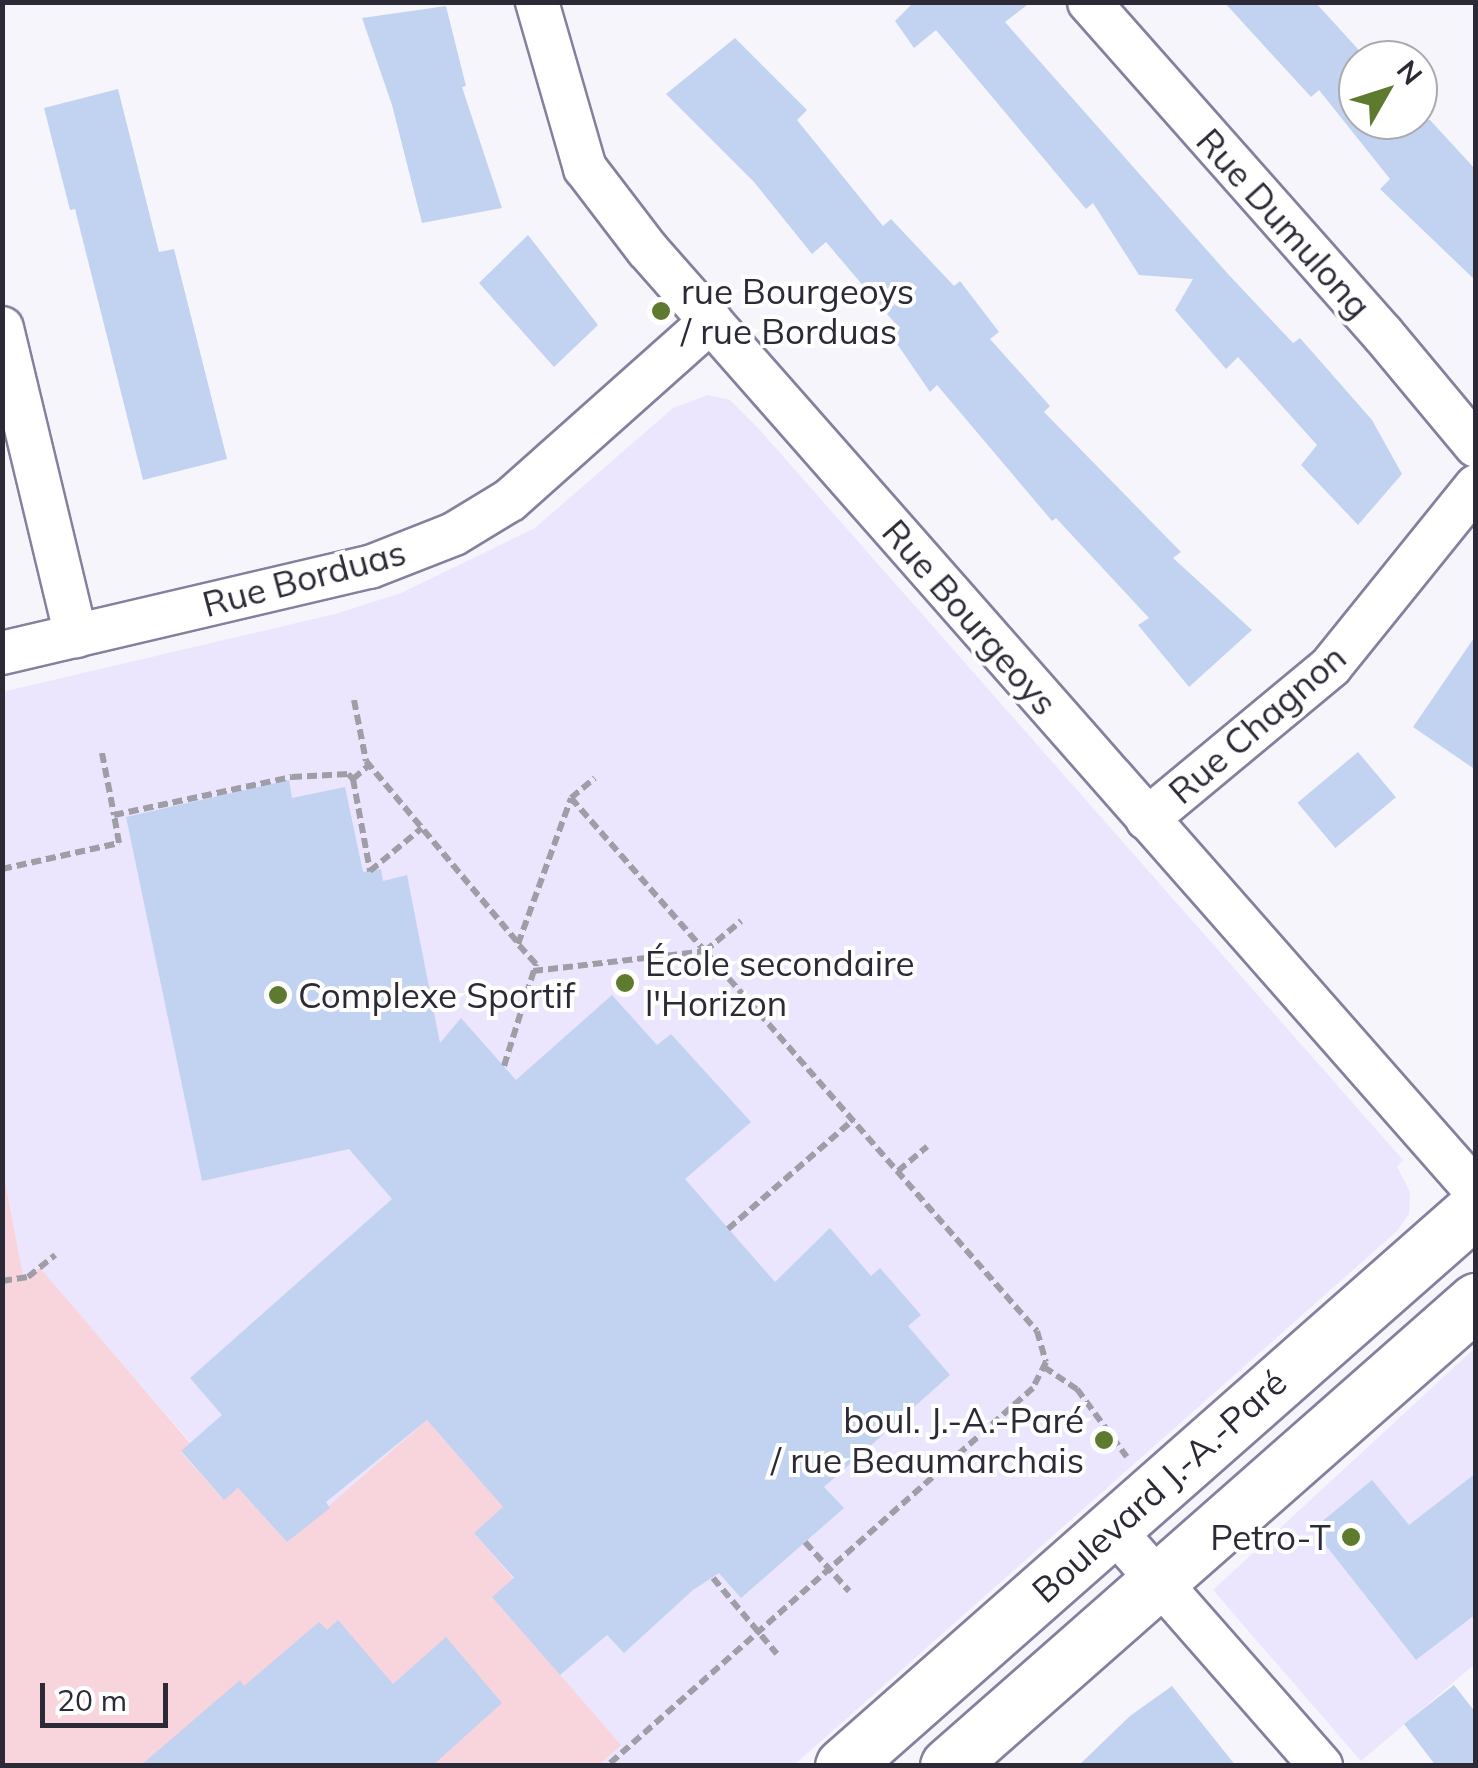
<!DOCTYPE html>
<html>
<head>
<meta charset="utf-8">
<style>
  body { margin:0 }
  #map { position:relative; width:1478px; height:1768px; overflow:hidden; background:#f6f5fc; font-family:Mulish,sans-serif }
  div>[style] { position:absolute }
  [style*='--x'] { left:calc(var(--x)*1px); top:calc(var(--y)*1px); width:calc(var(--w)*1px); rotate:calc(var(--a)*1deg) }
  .built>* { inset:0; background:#ebe5fe }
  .green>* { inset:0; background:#f8d4dc }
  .building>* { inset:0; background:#c2d3f1; transform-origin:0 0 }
  .path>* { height:6px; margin-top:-3px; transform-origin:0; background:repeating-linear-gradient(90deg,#9f9ea7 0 10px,transparent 0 15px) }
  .roads { filter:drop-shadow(2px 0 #867f9d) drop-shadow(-2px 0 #867f9d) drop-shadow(0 2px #867f9d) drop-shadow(0 -2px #867f9d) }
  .street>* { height:42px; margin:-21px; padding:0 21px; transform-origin:21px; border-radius:21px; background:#fff }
  .secondary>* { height:55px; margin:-27.5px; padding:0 27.5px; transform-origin:27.5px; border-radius:27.5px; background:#fff }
  .dots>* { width:28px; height:28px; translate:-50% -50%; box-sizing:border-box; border:5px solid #fff; border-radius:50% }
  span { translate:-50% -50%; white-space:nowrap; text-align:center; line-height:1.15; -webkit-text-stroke:8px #fff; paint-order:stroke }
  .street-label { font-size:35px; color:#2d2a37 }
  .poi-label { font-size:35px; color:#2d2a37 }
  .left { translate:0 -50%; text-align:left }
  .right { translate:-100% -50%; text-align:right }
  .frame { position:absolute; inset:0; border:5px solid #2d2a37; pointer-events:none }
  .north { position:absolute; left:1338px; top:40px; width:100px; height:100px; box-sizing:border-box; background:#fff; border:2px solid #abaaaf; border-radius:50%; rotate:51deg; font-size:28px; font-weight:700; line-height:40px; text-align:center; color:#2d2a37 }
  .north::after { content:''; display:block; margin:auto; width:35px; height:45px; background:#5d7a2f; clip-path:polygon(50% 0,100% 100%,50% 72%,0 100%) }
  .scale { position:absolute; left:40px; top:1683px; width:128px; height:45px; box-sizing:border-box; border:5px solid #2d2a37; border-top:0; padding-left:12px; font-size:30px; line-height:35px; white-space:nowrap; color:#2d2a37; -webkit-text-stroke:8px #fff; paint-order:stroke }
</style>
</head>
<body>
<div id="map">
  <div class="built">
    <i style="clip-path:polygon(708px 395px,730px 400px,759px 429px,1403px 1160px,1397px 1167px,1410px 1192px,1409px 1214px,1397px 1231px,794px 1765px,598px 1765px,620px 1744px,493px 1597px,514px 1578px,474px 1533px,427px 1420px,287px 1542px,238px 1488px,224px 1500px,181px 1451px,190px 1442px,40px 1269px,23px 1277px,2px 1164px,2px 692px,335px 614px,401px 593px,535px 528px,673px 408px)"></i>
    <i style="clip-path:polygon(1475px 1348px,1475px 1664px,1361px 1761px,1213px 1590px)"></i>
  </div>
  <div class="green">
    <i style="clip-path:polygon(2px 1165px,23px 1276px,40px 1268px,190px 1443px,181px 1452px,223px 1499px,238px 1488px,287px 1542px,427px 1420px,503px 1507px,474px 1533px,514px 1579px,493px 1597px,621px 1745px,598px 1766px,3px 1765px)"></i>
  </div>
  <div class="building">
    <i style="clip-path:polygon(914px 2px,1031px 2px,1005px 22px,1228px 274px,1293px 343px,1300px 338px,1372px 420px,1402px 474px,1358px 525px,1301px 465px,1317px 445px,1238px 357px,1226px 369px,1175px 310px,1193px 279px,1139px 275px,1093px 203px,1086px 209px,936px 30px,914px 48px,895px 21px)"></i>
    <i style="clip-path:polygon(1224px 2px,1315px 2px,1368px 60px,1358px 60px,1358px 120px,1430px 120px,1476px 170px,1476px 281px,1380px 189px,1390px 179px,1319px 90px,1311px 97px)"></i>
    <i style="clip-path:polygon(446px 6px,466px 86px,462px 87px,502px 208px,422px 223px,392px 105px,362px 18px)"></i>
    <i style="clip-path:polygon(735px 38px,807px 110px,797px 120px,883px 226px,891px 219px,954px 286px,960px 281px,999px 332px,990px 339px,1050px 406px,1044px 412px,1181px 552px,1173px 558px,1252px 630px,1189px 687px,1138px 625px,1149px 618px,1056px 518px,1052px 521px,937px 385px,930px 392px,891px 335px,899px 328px,826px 242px,812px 254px,754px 182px,666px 94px)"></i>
    <i style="clip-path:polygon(118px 89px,159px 252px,174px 249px,227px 459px,143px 480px,75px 209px,70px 210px,44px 108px)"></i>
    <i style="clip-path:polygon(528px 235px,598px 325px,554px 367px,479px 283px)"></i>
    <i style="clip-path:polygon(1476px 635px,1476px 770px,1413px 727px)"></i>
    <i style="left:1358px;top:752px;width:59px;height:79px;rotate:50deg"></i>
    <i style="clip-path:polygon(289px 780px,292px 798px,345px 787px,363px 872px,381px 869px,383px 881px,407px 875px,440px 1043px,461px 1018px,516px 1080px,612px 995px,657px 1045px,671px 1034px,751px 1122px,685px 1179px,775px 1282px,830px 1228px,871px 1276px,880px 1268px,921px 1315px,908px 1326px,950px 1375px,824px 1487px,844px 1508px,741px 1598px,719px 1573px,693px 1590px,624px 1653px,607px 1635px,560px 1675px,492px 1597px,514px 1578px,474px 1533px,503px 1507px,427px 1420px,326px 1502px,330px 1508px,287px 1542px,238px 1488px,224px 1500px,181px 1451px,222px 1415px,190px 1378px,392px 1199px,349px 1149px,202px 1181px,126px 817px)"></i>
    <i style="clip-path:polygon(1476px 1473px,1476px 1614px,1416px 1660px,1313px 1529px,1372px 1480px,1409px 1525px)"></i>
    <i style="clip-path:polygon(338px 1620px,393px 1684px,446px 1637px,502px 1703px,432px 1766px,140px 1766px,240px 1680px,244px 1686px,319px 1622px,327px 1630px)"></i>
    <i style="clip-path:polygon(1454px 1685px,1476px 1713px,1476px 1766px,1436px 1766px,1404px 1724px)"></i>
    <i style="clip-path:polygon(1172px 1686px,1236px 1766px,1078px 1766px,1130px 1716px)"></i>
  </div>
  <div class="path">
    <i style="--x:354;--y:700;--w:62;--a:78.9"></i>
    <i style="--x:366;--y:761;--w:237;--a:50.1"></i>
    <i style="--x:102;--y:753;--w:63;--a:79"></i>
    <i style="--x:353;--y:779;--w:21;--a:-41"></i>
    <i style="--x:571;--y:798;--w:708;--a:48.84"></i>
    <i style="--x:1037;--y:1331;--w:32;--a:74"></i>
    <i style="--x:1046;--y:1362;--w:29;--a:117"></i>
    <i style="--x:1033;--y:1388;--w:570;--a:138.42"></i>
    <i style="--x:2;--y:869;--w:120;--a:-12.5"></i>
    <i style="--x:119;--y:843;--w:28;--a:-100"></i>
    <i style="--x:114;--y:815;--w:182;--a:-12.1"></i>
    <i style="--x:292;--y:777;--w:56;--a:-3.1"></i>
    <i style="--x:348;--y:774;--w:7;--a:45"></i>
    <i style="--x:353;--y:779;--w:94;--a:79.5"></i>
    <i style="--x:370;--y:871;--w:67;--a:-39.6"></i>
    <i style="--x:533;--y:971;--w:173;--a:-6.6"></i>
    <i style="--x:705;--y:951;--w:47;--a:-39.8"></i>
    <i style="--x:504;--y:1066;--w:107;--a:-72.6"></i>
    <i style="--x:536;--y:964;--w:27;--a:-132"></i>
    <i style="--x:518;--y:944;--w:155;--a:-70"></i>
    <i style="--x:571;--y:798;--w:31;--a:-40"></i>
    <i style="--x:898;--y:1171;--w:38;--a:-40"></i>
    <i style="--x:728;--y:1229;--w:166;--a:-41.1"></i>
    <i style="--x:2;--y:1281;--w:26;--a:-9"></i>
    <i style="--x:28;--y:1277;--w:35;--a:-39"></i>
    <i style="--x:1044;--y:1367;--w:40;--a:34"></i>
    <i style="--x:1077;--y:1389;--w:84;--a:53.7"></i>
    <i style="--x:805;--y:1542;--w:66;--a:48.1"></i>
    <i style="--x:713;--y:1578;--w:99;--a:49.9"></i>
  </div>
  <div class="roads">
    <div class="street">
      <i style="--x:537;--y:2;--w:173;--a:73.9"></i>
      <i style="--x:585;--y:168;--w:102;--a:52.6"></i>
      <i style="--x:647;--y:249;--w:1255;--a:48.65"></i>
      <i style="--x:1089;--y:2;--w:442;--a:48.5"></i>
      <i style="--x:1382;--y:333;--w:147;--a:50.2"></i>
      <i style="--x:2;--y:328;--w:317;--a:76.5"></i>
      <i style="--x:2;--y:653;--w:378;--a:-13.2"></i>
      <i style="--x:370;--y:567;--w:90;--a:-21.4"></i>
      <i style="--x:454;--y:534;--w:66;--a:-31.3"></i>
      <i style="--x:510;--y:500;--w:269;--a:-41.7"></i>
      <i style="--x:1147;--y:819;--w:239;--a:-39.7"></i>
      <i style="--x:1331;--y:666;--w:231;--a:-51.1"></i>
      <i style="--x:1112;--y:1528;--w:317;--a:48.7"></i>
    </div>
    <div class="secondary">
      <i style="--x:843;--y:1766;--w:844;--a:-41.4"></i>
      <i style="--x:948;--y:1766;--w:704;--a:-41.37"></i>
    </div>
  </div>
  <div class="dots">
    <i style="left:661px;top:311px;background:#5d7a2f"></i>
    <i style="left:625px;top:983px;background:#5d7a2f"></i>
    <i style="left:278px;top:995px;background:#5d7a2f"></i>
    <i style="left:1104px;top:1440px;background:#5d7a2f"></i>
    <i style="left:1351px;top:1537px;background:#5d7a2f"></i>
  </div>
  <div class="street-label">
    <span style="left:1284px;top:223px;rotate:48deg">Rue Dumulong</span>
    <span style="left:304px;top:578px;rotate:-15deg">Rue Borduas</span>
    <span style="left:970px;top:617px;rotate:49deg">Rue Bourgeoys</span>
    <span style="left:1257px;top:724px;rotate:-41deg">Rue Chagnon</span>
    <span style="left:1159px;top:1486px;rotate:-42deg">Boulevard J.-A.-Paré</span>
  </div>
  <div class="poi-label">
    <span class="left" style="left:681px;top:311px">rue Bourgeoys<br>/ rue Borduas</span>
    <span class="left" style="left:645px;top:983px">École secondaire<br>l'Horizon</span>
    <span class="left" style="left:298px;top:995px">Complexe Sportif</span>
    <span class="right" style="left:1084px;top:1440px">boul. J.-A.-Paré<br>/ rue Beaumarchais</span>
    <span class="right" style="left:1331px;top:1537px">Petro-T</span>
  </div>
  <div class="frame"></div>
  <div class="north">N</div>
  <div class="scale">20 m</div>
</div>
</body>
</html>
